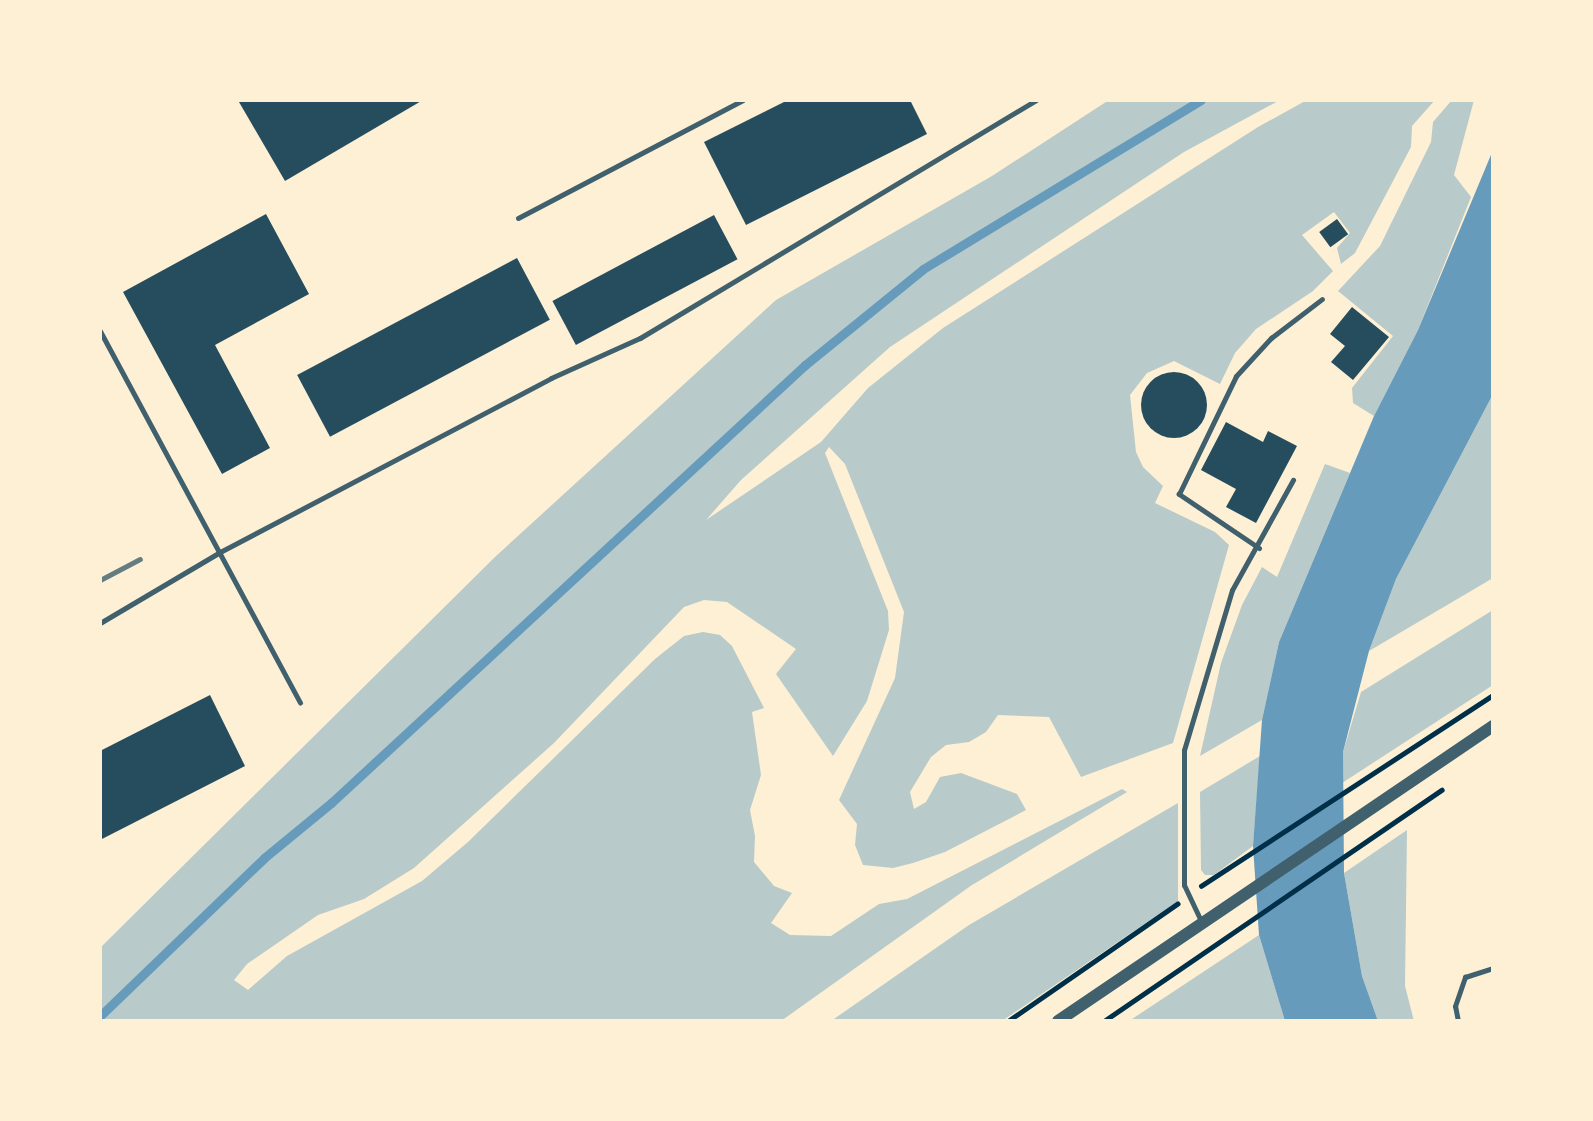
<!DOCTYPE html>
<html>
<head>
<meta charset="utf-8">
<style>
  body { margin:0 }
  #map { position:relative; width:1593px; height:1121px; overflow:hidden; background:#fdf0d5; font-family:Figtree,sans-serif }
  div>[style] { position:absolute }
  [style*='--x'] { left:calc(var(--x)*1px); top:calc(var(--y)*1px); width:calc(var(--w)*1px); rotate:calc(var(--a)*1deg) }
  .green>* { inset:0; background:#b9caca }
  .water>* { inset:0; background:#669bbc }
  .stream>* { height:9px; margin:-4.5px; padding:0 4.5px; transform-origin:4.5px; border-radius:4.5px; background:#669bbc }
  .building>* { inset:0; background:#264d5e; transform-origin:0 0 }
  .round { border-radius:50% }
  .path>* { height:4.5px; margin:-2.25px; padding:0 2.25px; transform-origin:2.25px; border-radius:2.25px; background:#003049 }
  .service>* { height:5px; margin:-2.5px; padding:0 2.5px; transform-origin:2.5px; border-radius:2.5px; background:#3f606c }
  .tertiary>* { height:12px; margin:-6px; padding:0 6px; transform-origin:6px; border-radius:6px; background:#3f606c }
  .rail>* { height:5px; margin:-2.5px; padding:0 2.5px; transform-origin:2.5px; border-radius:2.5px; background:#657d81 }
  span { translate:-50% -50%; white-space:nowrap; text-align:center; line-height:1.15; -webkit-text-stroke:6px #fdf0d5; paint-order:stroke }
  .frame { position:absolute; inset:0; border:102px solid #fdf0d5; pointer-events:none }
</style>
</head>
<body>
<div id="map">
  <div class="green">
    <i style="clip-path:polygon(1109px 100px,1280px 100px,1184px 152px,890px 347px,741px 480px,706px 520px,821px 442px,868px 388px,943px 328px,1258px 127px,1307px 100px,1435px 100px,1412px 126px,1411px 147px,1355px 253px,1341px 264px,1337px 248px,1350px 233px,1334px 212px,1302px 235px,1333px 271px,1313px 291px,1256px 329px,1235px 353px,1220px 384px,1174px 361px,1147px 373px,1130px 395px,1136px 452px,1143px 467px,1163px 486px,1155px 503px,1215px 532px,1229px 545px,1173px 743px,1081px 777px,1049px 717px,998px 715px,986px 732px,969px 742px,946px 745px,931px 757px,910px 792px,914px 809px,926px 802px,940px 777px,961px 773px,1017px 794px,1026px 810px,945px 852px,913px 863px,893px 868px,863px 865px,855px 845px,857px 824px,839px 800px,895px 678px,904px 612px,845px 464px,829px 447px,825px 453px,888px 611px,889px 630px,867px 701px,833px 756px,776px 674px,796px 649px,727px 602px,704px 600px,684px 607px,554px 743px,414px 868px,364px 899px,318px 915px,247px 964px,234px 980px,248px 990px,287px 956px,422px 881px,468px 842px,655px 659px,684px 636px,703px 632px,720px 635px,732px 646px,764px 708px,752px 712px,761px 775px,750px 810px,755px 836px,754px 862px,774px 886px,792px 893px,771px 923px,790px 935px,831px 936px,879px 904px,907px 899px,1122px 789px,1127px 792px,972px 885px,781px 1021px,100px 1021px,100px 948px,495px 557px,776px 300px,992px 176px)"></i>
    <i style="clip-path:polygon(1452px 100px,1474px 100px,1454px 175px,1471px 197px,1418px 330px,1374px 416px,1353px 403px,1352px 388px,1393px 336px,1338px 291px,1380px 246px,1431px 142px,1433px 122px)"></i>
    <i style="clip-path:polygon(1493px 394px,1493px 578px,1369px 651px,1396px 579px)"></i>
    <i style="clip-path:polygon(1325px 464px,1350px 473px,1279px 642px,1262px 720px,1200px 756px,1221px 663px,1242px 605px,1262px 567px,1277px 577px)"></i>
    <i style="clip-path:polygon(1493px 610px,1493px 685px,1342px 783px,1343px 752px,1361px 692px)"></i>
    <i style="clip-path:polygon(1260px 756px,1253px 846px,1214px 875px,1205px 875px,1201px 870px,1200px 792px)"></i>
    <i style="clip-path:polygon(1178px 803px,1178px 901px,1002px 1021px,831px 1021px,969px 925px)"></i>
    <i style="clip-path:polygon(1407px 830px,1405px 986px,1414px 1021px,1378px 1021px,1362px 976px,1344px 873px)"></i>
    <i style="clip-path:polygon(1259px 935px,1285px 1021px,1129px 1021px)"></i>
  </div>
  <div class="water">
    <i style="clip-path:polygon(1493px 150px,1493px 394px,1396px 579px,1369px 651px,1343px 752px,1344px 873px,1362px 976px,1378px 1021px,1285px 1021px,1259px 935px,1253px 846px,1262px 720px,1279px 642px,1374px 416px,1418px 330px)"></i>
  </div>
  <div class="stream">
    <i style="--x:100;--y:1016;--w:228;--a:-43.9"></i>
    <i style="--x:264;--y:858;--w:87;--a:-39.4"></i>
    <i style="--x:331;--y:803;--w:645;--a:-42.74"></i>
    <i style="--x:805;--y:365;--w:152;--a:-39.1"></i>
    <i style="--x:923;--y:269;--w:325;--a:-31.3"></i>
  </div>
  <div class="building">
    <i style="clip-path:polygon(243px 100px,423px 100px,285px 181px,239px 102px)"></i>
    <i style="clip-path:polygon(788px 100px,910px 100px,927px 134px,746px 225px,704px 142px)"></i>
    <i style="clip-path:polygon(266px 214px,309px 294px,215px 345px,270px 448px,222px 474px,123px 292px)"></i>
    <i style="left:714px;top:215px;width:50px;height:183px;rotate:62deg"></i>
    <i style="left:1337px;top:219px;width:19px;height:22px;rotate:54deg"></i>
    <i style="left:517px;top:258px;width:70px;height:249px;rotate:62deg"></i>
    <i style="clip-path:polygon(1352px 307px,1389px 337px,1353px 380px,1331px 362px,1345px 346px,1330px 334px)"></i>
    <i class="round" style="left:1141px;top:372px;width:66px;height:66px"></i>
    <i style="clip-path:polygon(1226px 422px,1263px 442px,1268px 431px,1297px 446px,1256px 523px,1226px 507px,1236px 489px,1201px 470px)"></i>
    <i style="clip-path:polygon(210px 695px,245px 766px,100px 840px,100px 751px)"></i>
  </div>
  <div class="path">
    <i style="--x:1201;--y:886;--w:349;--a:-33.2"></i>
    <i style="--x:1008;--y:1021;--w:206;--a:-34.7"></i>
    <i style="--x:1104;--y:1021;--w:409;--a:-34.4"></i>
  </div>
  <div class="service">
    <i style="--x:518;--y:218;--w:254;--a:-27.7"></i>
    <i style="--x:100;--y:331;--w:422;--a:61.7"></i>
    <i style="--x:1259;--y:548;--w:97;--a:-146"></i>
    <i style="--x:1179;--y:494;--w:131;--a:-64.2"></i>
    <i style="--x:1236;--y:376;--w:52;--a:-47.4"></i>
    <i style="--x:1271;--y:338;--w:64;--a:-37.4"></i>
    <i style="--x:100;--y:623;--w:139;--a:-30.6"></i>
    <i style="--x:220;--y:552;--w:374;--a:-27.7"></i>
    <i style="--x:551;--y:378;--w:98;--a:-24.2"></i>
    <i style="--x:640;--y:338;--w:462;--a:-31"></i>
    <i style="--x:1202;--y:923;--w:42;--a:-115.3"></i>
    <i style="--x:1184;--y:885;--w:135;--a:-90"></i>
    <i style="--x:1184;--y:750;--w:167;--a:-73.3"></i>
    <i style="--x:1232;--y:590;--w:126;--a:-61"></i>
    <i style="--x:1458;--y:1021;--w:15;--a:-101"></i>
    <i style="--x:1455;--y:1006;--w:31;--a:-71"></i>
    <i style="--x:1465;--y:977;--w:29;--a:-18"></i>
  </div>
  <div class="tertiary">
    <i style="--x:1058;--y:1021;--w:526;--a:-34.14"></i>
  </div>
  <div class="rail">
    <i style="--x:100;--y:580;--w:45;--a:-27.7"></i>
  </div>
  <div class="frame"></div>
</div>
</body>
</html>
